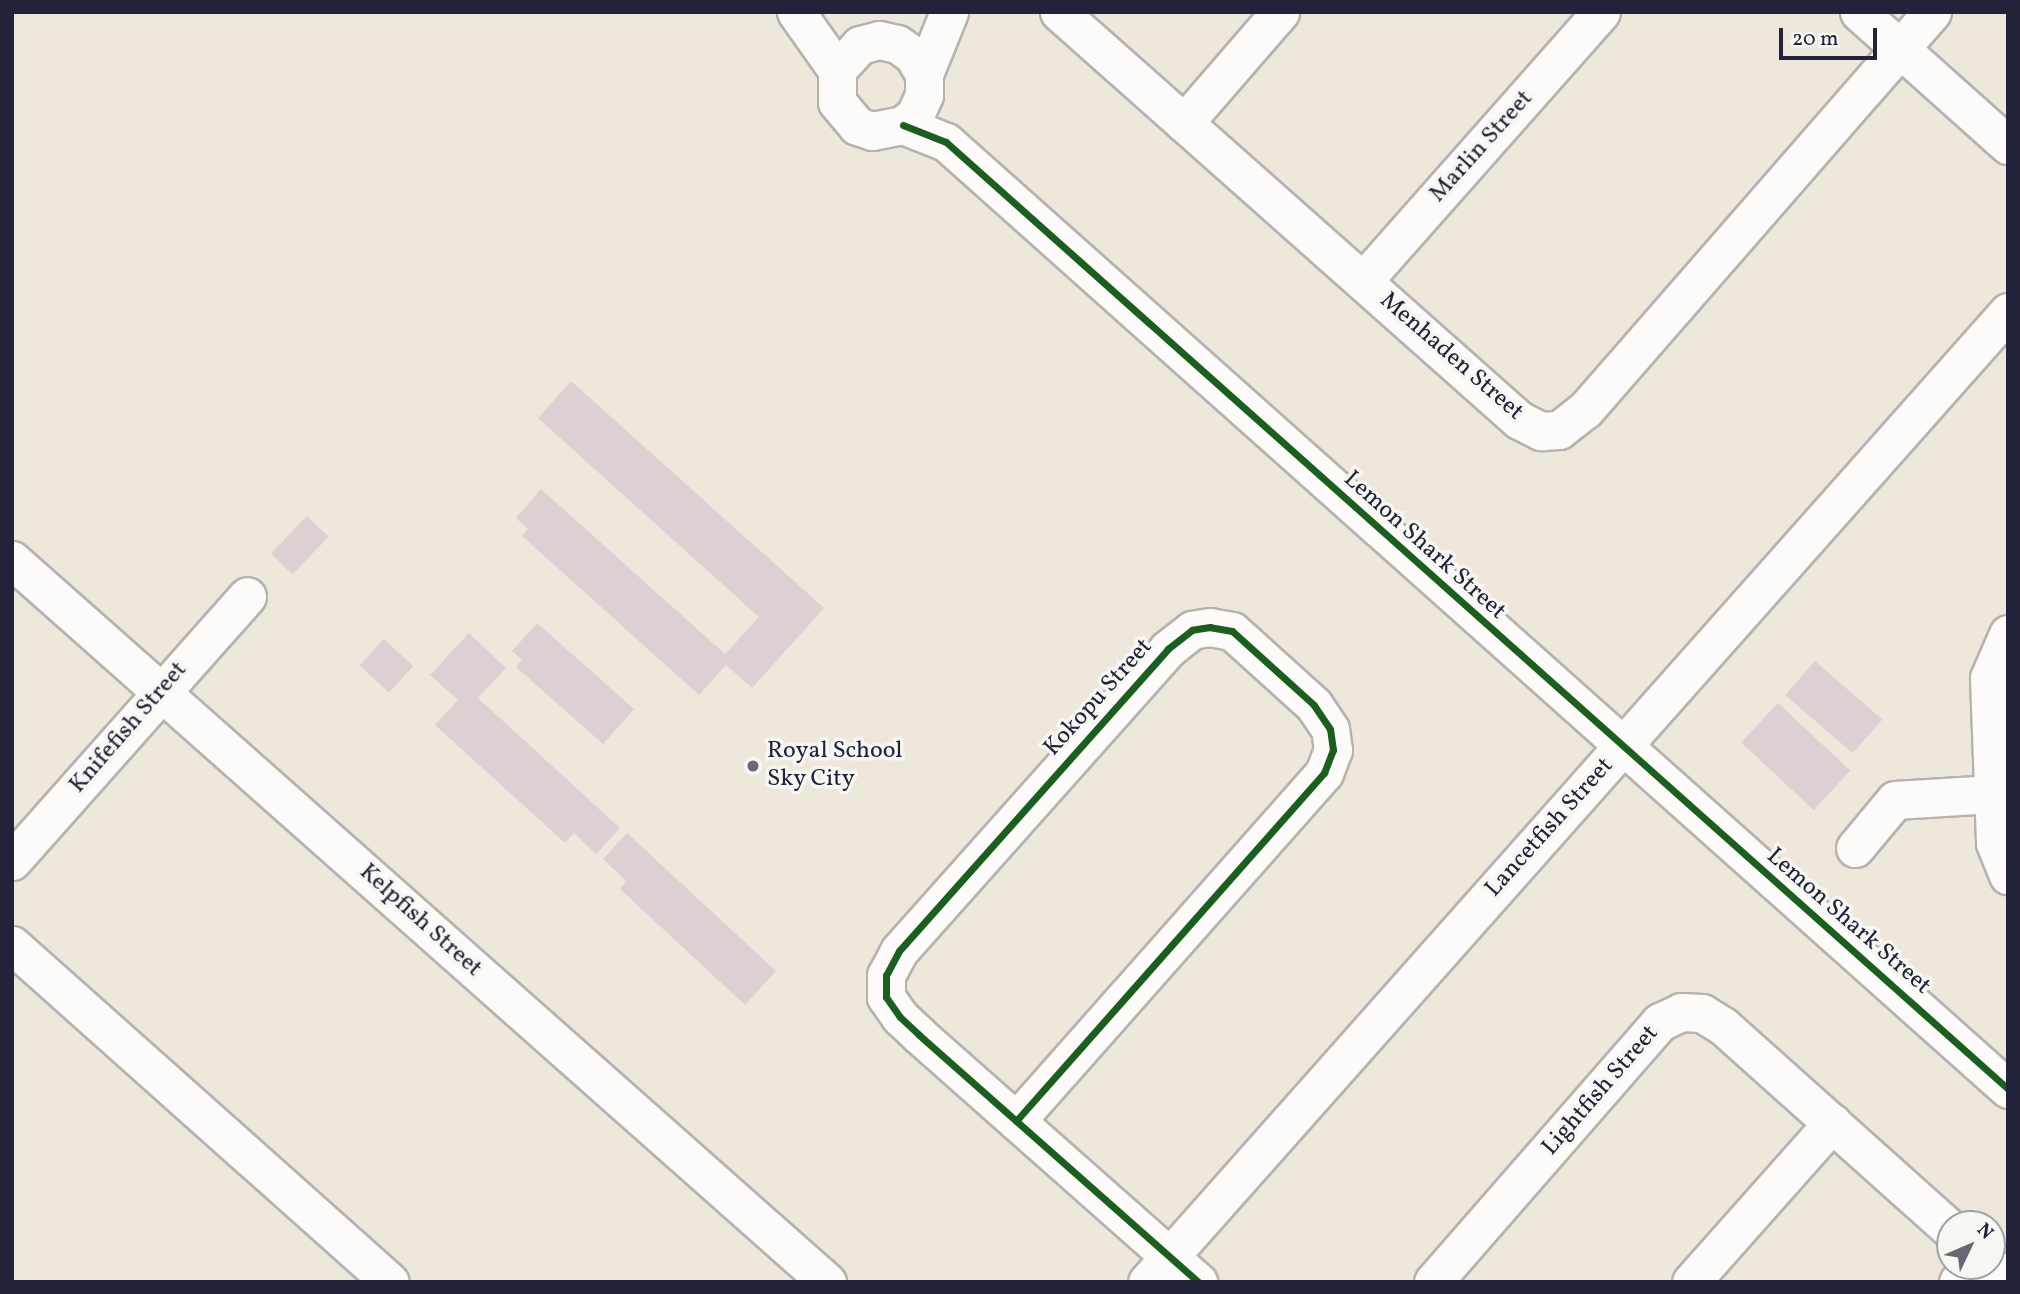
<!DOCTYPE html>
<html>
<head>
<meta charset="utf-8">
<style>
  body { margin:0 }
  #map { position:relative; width:2020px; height:1294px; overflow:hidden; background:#ede7dc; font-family:Vollkorn,serif }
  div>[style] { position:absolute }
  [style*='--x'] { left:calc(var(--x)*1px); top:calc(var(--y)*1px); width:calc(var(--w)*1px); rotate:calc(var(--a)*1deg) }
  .building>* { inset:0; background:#ddd0d3; transform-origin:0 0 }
  .roads { filter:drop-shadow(2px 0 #b6b2ae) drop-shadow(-2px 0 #b6b2ae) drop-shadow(0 2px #b6b2ae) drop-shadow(0 -2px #b6b2ae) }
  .minor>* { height:37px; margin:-18.5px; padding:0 18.5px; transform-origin:18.5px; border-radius:18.5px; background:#fcfbfa }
  .cycleway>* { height:7px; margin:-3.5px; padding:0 3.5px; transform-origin:3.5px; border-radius:3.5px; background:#1b5e20 }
  .dots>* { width:19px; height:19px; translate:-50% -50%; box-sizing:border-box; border:4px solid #f6f6f2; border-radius:50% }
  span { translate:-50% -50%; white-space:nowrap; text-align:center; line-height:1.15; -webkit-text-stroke:7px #f6f6f2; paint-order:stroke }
  .street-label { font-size:24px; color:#22223b }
  .poi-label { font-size:24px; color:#22223b }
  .left { translate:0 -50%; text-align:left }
  .frame { position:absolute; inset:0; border:14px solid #22223b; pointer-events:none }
  .north { position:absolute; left:1936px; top:1210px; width:70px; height:70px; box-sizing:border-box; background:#f6f6f2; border:2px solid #a1a1a9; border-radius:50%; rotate:46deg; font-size:19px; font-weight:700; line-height:28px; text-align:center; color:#22223b }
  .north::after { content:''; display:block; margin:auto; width:24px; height:32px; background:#696773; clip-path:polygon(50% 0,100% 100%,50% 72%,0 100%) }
  .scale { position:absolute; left:1779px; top:28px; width:98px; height:32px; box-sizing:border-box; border:4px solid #22223b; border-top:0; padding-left:9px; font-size:21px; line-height:24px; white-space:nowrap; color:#22223b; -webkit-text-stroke:5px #f6f6f2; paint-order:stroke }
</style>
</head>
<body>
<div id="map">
  <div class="building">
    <i style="clip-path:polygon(571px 381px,824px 608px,752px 688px,726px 665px,699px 695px,522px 536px,528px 529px,516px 518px,541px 489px,725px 654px,759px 617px,538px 418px)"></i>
    <i style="left:307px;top:516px;width:30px;height:52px;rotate:44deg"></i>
    <i style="clip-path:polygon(537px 623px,634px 709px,603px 744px,516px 667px,522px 660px,512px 651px)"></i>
    <i style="clip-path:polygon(469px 633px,506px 668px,478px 698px,620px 828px,596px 854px,574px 833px,565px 843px,435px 725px,458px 700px,430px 675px)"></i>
    <i style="left:384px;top:639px;width:40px;height:36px;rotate:43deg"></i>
    <i style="left:1815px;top:661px;width:89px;height:45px;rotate:41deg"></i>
    <i style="left:1778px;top:703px;width:99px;height:54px;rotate:43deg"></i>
    <i style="clip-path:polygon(627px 833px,776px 971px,745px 1005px,620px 889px,626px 881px,603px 859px)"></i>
  </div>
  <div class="roads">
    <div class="minor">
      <i style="--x:796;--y:12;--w:71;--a:54.7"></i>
      <i style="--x:837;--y:70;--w:32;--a:90"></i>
      <i style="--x:837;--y:102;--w:31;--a:50"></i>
      <i style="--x:857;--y:126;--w:16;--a:18"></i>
      <i style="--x:872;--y:131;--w:32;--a:-11"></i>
      <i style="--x:903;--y:125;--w:16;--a:-40"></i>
      <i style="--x:915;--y:115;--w:22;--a:-66"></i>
      <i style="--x:924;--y:95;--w:21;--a:-90"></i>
      <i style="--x:924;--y:74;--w:22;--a:-120"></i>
      <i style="--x:913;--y:55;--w:19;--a:-145"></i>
      <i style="--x:897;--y:44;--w:18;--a:-167"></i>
      <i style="--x:879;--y:40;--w:20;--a:165"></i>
      <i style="--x:860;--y:45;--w:34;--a:133"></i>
      <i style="--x:1059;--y:12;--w:615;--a:41.57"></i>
      <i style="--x:1519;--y:420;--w:25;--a:27"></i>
      <i style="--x:1541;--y:431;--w:18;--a:-3"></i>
      <i style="--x:1559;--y:430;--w:33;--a:-38"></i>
      <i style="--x:1585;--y:410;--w:528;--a:-48.92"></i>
      <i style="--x:1859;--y:12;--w:200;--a:41.8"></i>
      <i style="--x:924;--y:74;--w:67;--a:-68"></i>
      <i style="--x:1184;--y:123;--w:147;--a:-49.1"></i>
      <i style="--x:903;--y:125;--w:46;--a:21.6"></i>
      <i style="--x:946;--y:142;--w:1423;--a:41.72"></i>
      <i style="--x:1363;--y:281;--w:359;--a:-48.5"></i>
      <i style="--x:12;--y:560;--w:1089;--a:41.54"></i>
      <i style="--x:2008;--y:634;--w:48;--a:113.4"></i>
      <i style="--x:1989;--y:678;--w:165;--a:87.9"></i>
      <i style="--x:1995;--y:843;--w:35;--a:68"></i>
      <i style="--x:1855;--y:848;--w:62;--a:-50.2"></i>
      <i style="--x:1895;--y:800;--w:98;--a:-3.5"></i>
      <i style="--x:12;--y:861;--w:354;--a:-48.4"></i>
      <i style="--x:12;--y:945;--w:506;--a:41.72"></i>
      <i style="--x:1016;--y:1121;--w:465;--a:-48.5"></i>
      <i style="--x:1324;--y:773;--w:25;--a:-69"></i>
      <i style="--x:1333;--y:750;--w:21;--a:-98"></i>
      <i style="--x:1330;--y:729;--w:29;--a:-124"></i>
      <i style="--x:1314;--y:705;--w:110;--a:-137.9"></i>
      <i style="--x:1232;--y:631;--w:22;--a:-170"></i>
      <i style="--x:1210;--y:627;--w:18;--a:171"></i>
      <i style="--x:1192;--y:630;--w:31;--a:142"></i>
      <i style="--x:1168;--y:649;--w:404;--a:131.7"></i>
      <i style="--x:899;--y:951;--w:27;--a:118"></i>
      <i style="--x:886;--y:975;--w:22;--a:90"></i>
      <i style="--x:886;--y:997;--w:24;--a:55"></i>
      <i style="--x:900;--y:1017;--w:26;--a:43"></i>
      <i style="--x:919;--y:1035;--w:373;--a:41.5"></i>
      <i style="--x:1991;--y:1266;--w:23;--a:41"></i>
      <i style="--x:1147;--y:1282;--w:1297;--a:-48.41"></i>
      <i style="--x:1433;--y:1282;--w:345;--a:-48.9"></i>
      <i style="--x:1660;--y:1022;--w:23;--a:-25"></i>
      <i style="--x:1681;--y:1012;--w:21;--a:3"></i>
      <i style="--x:1702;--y:1013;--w:25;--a:32"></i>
      <i style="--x:1723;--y:1026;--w:305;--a:41.8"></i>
      <i style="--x:1691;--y:1282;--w:213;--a:-48.4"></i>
      <i style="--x:1958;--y:1282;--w:21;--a:-49"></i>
    </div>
  </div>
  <div class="cycleway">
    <i style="--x:903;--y:125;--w:46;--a:21.6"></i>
    <i style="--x:946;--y:142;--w:1423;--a:41.72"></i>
    <i style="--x:1016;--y:1121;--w:465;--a:-48.5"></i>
    <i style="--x:1324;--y:773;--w:25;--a:-69"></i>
    <i style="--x:1333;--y:750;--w:21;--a:-98"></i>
    <i style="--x:1330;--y:729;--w:29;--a:-124"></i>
    <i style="--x:1314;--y:705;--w:110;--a:-137.9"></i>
    <i style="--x:1232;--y:631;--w:22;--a:-170"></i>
    <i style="--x:1210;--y:627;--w:18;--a:171"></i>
    <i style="--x:1192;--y:630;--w:31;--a:142"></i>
    <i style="--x:1168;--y:649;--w:404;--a:131.7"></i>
    <i style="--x:899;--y:951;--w:27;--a:118"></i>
    <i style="--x:886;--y:975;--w:22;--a:90"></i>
    <i style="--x:886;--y:997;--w:24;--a:55"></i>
    <i style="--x:900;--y:1017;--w:26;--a:43"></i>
    <i style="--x:919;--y:1035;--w:373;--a:41.5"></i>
  </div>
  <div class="dots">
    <i style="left:753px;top:766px;background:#696773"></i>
  </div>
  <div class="street-label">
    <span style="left:1482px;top:147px;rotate:-48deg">Marlin Street</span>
    <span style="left:1451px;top:357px;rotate:41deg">Menhaden Street</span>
    <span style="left:1424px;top:546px;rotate:42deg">Lemon Shark Street</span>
    <span style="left:1099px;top:698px;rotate:-48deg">Kokopu Street</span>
    <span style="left:129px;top:728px;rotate:-49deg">Knifefish Street</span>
    <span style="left:1550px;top:828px;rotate:-48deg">Lancetfish Street</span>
    <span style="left:420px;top:921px;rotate:42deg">Kelpfish Street</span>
    <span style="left:1848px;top:922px;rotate:41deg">Lemon Shark Street</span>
    <span style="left:1601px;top:1091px;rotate:-49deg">Lightfish Street</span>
  </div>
  <div class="poi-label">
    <span class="left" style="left:767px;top:766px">Royal School<br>Sky City</span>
  </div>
  <div class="frame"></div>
  <div class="north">N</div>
  <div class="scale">20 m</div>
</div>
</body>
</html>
